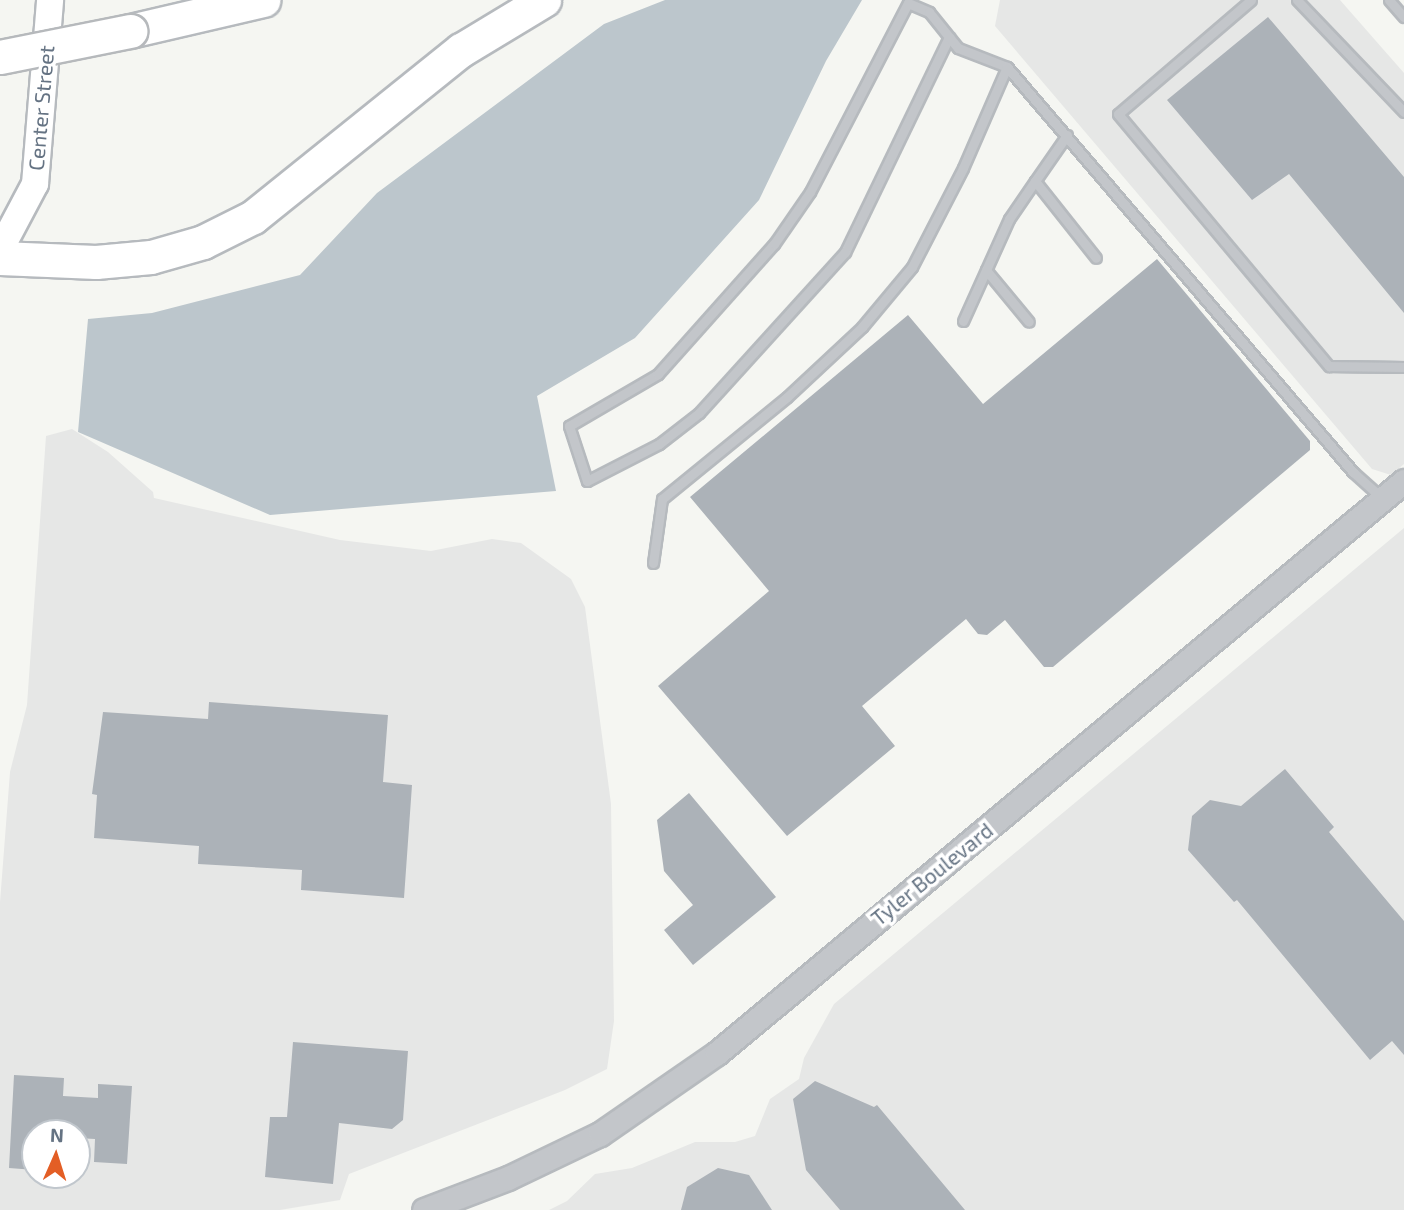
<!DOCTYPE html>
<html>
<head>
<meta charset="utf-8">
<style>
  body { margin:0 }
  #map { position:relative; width:1404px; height:1210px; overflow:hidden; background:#f5f6f2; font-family:"Exo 2",sans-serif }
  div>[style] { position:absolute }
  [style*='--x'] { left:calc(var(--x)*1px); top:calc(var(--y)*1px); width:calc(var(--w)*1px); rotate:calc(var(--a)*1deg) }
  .built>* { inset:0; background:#e6e7e6 }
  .water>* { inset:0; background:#bcc6cc }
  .building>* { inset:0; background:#acb2b8 }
  .roads { filter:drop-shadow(2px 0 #b6babe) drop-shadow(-2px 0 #b6babe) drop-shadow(0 2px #b6babe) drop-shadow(0 -2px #b6babe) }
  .service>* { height:9px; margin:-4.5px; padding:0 4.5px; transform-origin:4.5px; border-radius:4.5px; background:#c3c6ca }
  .tertiary>* { height:23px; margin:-11.5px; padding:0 11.5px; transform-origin:11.5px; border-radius:11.5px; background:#c3c6ca }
  .secondary>* { height:26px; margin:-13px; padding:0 13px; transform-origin:13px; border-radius:13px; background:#fff }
  .motorway>* { height:33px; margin:-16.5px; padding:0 16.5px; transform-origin:16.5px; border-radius:16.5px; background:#fff }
  .bridges { filter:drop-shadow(2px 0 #b6b9bc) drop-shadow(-2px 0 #b6b9bc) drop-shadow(0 2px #b6b9bc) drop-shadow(0 -2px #b6b9bc) }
  .motorway-bridge>* { height:33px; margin:-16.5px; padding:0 16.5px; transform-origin:16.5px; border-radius:16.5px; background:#fff }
  span { translate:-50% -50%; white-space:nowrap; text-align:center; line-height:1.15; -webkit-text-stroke:7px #fff; paint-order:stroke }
  .street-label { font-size:21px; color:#657383 }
  .north { position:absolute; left:21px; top:1119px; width:70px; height:70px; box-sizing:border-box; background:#fff; border:2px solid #c1c7cd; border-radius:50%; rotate:3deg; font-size:19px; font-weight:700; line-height:28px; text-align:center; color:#657383 }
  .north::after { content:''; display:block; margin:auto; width:24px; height:32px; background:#e35e25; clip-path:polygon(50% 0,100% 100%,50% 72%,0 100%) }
</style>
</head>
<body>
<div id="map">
  <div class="built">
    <i style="clip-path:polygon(1000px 0,1340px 0,1404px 73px,1404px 464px,1391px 475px,1372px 469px,995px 26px)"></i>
    <i style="clip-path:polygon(evenodd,72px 429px,108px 452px,153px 492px,154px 498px,340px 540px,431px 551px,492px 539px,521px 543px,571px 579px,585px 607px,611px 804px,614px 1021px,607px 1069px,565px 1090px,349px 1174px,340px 1200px,280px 1210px,0 1210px,0 902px,10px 772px,27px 705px,46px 436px,72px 429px,35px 1133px,77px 1133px,77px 1175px,35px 1175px,35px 1133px)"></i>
    <i style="clip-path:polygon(1404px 528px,1404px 1210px,549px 1210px,567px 1201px,595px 1174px,632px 1168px,695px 1142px,735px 1142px,755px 1136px,770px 1099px,799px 1079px,804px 1058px,834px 1004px)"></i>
  </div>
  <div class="water">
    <i style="clip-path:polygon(665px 0,862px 0,826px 61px,759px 200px,635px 338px,537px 396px,556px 491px,270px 515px,78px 432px,88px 319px,152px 313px,300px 275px,377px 193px,604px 24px)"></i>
  </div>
  <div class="building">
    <i style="clip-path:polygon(1268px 17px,1404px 177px,1404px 313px,1289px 174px,1252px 200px,1167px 100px)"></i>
    <i style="clip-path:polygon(1157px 259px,1310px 441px,1310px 450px,1053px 667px,1044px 667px,1005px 620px,987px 635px,978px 634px,966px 619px,862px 706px,895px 746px,787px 836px,658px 686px,769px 591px,690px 497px,908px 315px,983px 404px)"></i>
    <i style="clip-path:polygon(209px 702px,388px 715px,383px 782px,412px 785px,404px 898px,301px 890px,302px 870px,198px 864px,199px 846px,94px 838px,97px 795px,92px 794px,103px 712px,208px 719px)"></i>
    <i style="clip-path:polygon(1285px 769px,1334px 827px,1329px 832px,1404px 921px,1404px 1055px,1392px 1041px,1370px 1060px,1237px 900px,1234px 902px,1188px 850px,1192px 816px,1210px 800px,1241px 806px)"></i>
    <i style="clip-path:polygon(689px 793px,776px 897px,693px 965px,664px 930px,693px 905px,664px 871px,657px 820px)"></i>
    <i style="clip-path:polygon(293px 1042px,408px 1051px,403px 1120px,392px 1129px,339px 1123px,333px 1184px,265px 1177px,270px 1117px,287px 1117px)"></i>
    <i style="clip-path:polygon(14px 1075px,64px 1078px,63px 1096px,98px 1098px,98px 1084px,132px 1086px,127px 1164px,94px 1162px,95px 1139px,77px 1138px,77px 1133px,35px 1133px,35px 1170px,9px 1168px)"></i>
    <i style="clip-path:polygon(815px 1081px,874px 1107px,877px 1105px,965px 1210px,840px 1210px,806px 1170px,793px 1099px)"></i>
    <i style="clip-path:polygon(718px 1168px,749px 1175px,772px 1210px,681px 1210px,687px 1187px)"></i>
  </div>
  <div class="roads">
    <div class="service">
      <i style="--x:1251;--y:0;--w:175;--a:139.4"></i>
      <i style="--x:1118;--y:114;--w:329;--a:50.1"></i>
      <i style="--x:1329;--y:366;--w:75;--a:0.8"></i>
      <i style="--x:1297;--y:0;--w:155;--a:46.3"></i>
      <i style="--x:1389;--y:0;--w:23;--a:49"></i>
      <i style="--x:949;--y:37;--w:239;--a:115.8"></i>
      <i style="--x:845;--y:252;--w:217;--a:132.2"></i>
      <i style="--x:699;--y:413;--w:51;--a:142.2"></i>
      <i style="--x:659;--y:444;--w:81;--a:152.8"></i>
      <i style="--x:587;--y:481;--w:58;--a:-108.1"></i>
      <i style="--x:569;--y:426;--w:103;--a:-30.3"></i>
      <i style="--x:658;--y:374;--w:174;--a:-48.3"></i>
      <i style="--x:774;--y:244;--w:63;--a:-55.3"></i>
      <i style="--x:810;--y:192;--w:213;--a:-62.6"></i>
      <i style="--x:908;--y:3;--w:23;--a:23"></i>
      <i style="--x:929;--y:12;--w:46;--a:51.1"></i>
      <i style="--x:958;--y:48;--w:53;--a:21.2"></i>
      <i style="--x:1067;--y:135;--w:56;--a:124.8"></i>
      <i style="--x:1035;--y:181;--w:98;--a:51.6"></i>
      <i style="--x:986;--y:270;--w:67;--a:50.4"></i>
      <i style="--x:963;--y:321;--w:112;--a:-65.7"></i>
      <i style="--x:1009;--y:219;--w:46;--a:-55.6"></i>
      <i style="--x:653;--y:563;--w:65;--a:-82"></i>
      <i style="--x:662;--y:499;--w:161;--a:-39.2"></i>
      <i style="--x:787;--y:397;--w:103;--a:-43"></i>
      <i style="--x:862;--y:327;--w:78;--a:-50.2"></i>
      <i style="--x:912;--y:267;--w:111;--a:-62.7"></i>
      <i style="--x:963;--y:168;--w:110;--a:-66.5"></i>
      <i style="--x:1007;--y:67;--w:533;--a:49.49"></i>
      <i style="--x:1353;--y:472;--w:38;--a:42"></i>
    </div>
    <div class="tertiary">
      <i style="--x:424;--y:1210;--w:90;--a:-20.9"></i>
      <i style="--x:508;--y:1178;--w:102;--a:-25.6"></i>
      <i style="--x:600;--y:1134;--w:142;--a:-34.7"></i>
      <i style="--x:717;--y:1053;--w:894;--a:-39.78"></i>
    </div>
    <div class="secondary">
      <i style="--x:0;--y:250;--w:75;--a:-62.1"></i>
      <i style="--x:35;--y:184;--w:185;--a:-85.3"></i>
    </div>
    <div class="motorway">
      <i style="--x:130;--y:31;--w:137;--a:-13.1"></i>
      <i style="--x:0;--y:258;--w:96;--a:2.4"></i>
      <i style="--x:96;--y:262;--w:55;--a:-5.2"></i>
      <i style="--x:151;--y:257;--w:54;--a:-16.1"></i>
      <i style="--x:203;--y:242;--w:56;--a:-26.6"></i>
      <i style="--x:253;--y:217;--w:267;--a:-38.8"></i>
      <i style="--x:461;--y:50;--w:97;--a:-31.1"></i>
    </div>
  </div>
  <div class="bridges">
    <div class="motorway-bridge">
      <i style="--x:0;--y:57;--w:133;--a:-11.3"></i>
    </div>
  </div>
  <div class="street-label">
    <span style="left:41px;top:108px;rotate:-85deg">Center Street</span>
    <span style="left:932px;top:874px;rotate:-39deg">Tyler Boulevard</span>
  </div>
  <div class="north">N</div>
</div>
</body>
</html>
